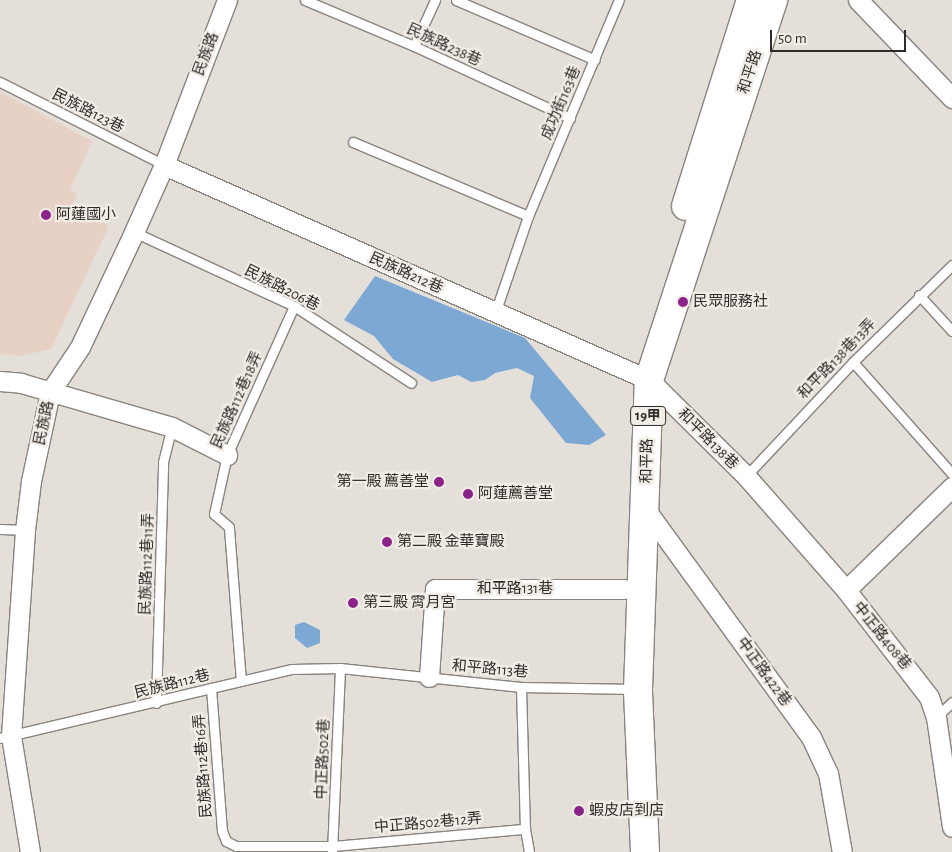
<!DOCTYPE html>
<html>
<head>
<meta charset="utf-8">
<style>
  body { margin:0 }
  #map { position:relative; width:952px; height:852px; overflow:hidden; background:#e5dfd9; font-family:"Alegreya Sans","Noto Sans TC",sans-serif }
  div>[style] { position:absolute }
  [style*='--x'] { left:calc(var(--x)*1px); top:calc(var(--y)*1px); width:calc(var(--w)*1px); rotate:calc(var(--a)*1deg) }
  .education>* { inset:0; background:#e7d1c5 }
  .water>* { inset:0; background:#7da8d4 }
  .roads { filter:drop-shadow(1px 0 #89837e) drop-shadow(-1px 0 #89837e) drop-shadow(0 1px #89837e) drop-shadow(0 -1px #89837e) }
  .lane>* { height:9px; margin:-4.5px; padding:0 4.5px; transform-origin:4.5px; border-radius:4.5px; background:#fff }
  .street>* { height:19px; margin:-9.5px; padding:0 9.5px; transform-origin:9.5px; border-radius:9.5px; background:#fff }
  .primary>* { height:28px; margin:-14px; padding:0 14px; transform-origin:14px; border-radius:14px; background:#fff }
  .dots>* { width:14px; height:14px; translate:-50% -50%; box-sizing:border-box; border:2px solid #f2ece6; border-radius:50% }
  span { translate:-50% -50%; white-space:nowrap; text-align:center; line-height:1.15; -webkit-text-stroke:4.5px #f2ece6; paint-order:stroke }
  .shield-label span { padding:1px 4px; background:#f2ece6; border:1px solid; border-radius:4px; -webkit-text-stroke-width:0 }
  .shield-label { font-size:14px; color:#2f2d2a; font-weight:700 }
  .street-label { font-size:15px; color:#2f2d2a }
  .poi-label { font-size:15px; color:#2f2d2a }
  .left { translate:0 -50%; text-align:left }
  .right { translate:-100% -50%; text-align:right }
  .scale { position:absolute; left:770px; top:30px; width:136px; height:22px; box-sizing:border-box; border:2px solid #2f2d2a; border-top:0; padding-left:6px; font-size:15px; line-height:18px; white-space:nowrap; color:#2f2d2a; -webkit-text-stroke:4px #f2ece6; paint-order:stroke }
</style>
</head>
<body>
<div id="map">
  <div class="education">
    <i style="clip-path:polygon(0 92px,92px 141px,70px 190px,77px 194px,73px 204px,109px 226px,51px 349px,20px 356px,0 354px)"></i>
  </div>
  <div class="water">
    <i style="clip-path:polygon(375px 276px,525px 338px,606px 435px,589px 445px,566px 443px,530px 398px,534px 376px,517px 368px,495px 373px,485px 380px,471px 382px,458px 375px,432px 382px,393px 359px,374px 336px,344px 320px)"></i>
    <i style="clip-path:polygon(304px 622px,320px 630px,320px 643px,307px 648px,295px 638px,295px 625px)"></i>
  </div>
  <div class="roads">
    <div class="lane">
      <i style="--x:305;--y:0;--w:118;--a:22.9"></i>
      <i style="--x:414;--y:46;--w:172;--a:24.8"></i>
      <i style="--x:456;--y:0;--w:151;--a:23.3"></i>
      <i style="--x:414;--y:46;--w:51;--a:-65.5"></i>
      <i style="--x:0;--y:82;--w:184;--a:26.8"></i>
      <i style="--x:353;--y:142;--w:190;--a:22.9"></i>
      <i style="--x:134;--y:232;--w:176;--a:24.8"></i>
      <i style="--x:294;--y:306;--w:140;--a:33.3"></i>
      <i style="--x:919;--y:295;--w:49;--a:47.5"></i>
      <i style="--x:495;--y:313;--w:102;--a:-71.2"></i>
      <i style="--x:528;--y:216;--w:234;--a:-67.2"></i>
      <i style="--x:853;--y:362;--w:149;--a:48.5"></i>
      <i style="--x:746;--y:476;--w:156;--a:-46.8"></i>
      <i style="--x:853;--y:362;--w:139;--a:-44.4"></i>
      <i style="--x:0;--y:529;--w:25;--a:2"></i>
      <i style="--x:241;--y:681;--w:154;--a:-94.5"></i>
      <i style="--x:229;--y:527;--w:20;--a:-139"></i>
      <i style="--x:214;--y:514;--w:60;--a:-77.6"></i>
      <i style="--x:227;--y:455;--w:163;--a:-65.8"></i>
      <i style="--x:521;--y:687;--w:142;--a:88.4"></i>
      <i style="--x:525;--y:829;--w:23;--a:80"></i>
      <i style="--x:211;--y:688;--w:143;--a:85.6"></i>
      <i style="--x:222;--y:831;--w:11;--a:68"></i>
      <i style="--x:226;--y:841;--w:11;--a:27"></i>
      <i style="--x:236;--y:846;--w:97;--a:0"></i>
      <i style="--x:333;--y:846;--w:193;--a:-5.1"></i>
      <i style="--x:156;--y:703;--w:241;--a:-88.3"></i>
      <i style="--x:163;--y:462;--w:36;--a:-76"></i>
      <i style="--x:936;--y:717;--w:22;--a:-43"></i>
      <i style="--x:0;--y:738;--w:300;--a:-13.3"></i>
      <i style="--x:292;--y:669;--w:48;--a:-1.2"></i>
      <i style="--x:340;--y:668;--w:182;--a:6"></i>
      <i style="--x:521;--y:687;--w:115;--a:1"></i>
      <i style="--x:332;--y:852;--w:184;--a:-87.5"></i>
    </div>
    <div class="street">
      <i style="--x:858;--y:0;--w:136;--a:46.2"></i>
      <i style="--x:164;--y:165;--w:531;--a:23.91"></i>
      <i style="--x:649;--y:380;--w:136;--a:44.7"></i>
      <i style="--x:746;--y:476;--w:152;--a:48.7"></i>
      <i style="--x:846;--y:590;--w:135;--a:52.2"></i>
      <i style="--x:929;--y:697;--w:21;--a:71"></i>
      <i style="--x:936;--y:717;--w:111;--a:81.7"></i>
      <i style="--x:0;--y:381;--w:21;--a:5"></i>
      <i style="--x:21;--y:383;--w:157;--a:16.2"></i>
      <i style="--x:172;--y:427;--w:62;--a:27"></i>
      <i style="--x:646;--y:510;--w:281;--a:54"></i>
      <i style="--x:811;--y:737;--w:40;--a:65"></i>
      <i style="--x:828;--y:773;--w:80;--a:80"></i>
      <i style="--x:846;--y:590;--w:148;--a:-44.2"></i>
      <i style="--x:429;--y:677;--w:88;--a:-86.1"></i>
      <i style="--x:435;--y:589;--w:189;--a:0"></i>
      <i style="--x:30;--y:852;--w:118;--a:-99.3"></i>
      <i style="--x:11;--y:736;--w:206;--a:-86.1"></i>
      <i style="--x:25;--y:530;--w:49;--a:-83"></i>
      <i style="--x:31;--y:481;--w:91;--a:-77.9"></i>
      <i style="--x:50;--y:392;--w:54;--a:-56.3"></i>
      <i style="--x:80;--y:347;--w:127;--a:-64.8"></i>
      <i style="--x:134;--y:232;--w:73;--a:-65.9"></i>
      <i style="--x:164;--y:165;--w:177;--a:-69.1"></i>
    </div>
    <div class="primary">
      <i style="--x:686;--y:206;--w:216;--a:-72.5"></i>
      <i style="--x:645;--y:852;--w:162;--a:-92.5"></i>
      <i style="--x:638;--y:690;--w:310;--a:-88"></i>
      <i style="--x:649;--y:380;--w:400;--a:-71.9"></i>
    </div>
  </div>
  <div class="dots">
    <i style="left:46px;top:215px;background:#8b2288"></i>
    <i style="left:683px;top:302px;background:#8b2288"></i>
    <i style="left:439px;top:482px;background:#8b2288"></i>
    <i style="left:468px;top:494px;background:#8b2288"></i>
    <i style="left:387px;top:542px;background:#8b2288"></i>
    <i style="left:353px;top:603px;background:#8b2288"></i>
    <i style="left:579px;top:811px;background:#8b2288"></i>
  </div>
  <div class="shield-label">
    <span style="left:648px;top:416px">19甲</span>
  </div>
  <div class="street-label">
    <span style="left:444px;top:45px;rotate:25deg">民族路238巷</span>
    <span style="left:206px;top:54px;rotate:-69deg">民族路</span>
    <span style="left:750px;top:72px;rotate:-72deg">和平路</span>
    <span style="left:561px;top:103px;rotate:-67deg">成功街163巷</span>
    <span style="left:88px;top:111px;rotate:27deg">民族路123巷</span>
    <span style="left:406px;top:273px;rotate:24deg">民族路212巷</span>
    <span style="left:282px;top:288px;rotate:27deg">民族路206巷</span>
    <span style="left:837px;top:359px;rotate:-46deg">和平路138巷13弄</span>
    <span style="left:237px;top:400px;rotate:-66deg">民族路112巷18弄</span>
    <span style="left:44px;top:423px;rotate:-78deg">民族路</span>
    <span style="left:708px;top:439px;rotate:45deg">和平路138巷</span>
    <span style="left:647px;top:461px;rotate:-89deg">和平路</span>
    <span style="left:147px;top:564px;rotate:-88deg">民族路112巷11弄</span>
    <span style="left:515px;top:589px">和平路131巷</span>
    <span style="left:882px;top:636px;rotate:51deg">中正路408巷</span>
    <span style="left:490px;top:669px;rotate:5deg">和平路113巷</span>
    <span style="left:764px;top:672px;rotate:54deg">中正路422巷</span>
    <span style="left:172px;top:684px;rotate:-14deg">民族路112巷</span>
    <span style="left:323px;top:759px;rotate:-88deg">中正路502巷</span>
    <span style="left:203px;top:766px;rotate:-94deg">民族路112巷16弄</span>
    <span style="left:428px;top:823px;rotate:-5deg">中正路502巷12弄</span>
  </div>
  <div class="poi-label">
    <span class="left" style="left:56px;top:215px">阿蓮國小</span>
    <span class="left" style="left:693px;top:302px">民眾服務社</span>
    <span class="right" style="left:429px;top:482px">第一殿 薦善堂</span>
    <span class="left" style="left:478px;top:494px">阿蓮薦善堂</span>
    <span class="left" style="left:397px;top:542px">第二殿 金華寶殿</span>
    <span class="left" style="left:363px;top:603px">第三殿 霄月宮</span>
    <span class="left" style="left:589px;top:811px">蝦皮店到店</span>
  </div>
  <div class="scale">50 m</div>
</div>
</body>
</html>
